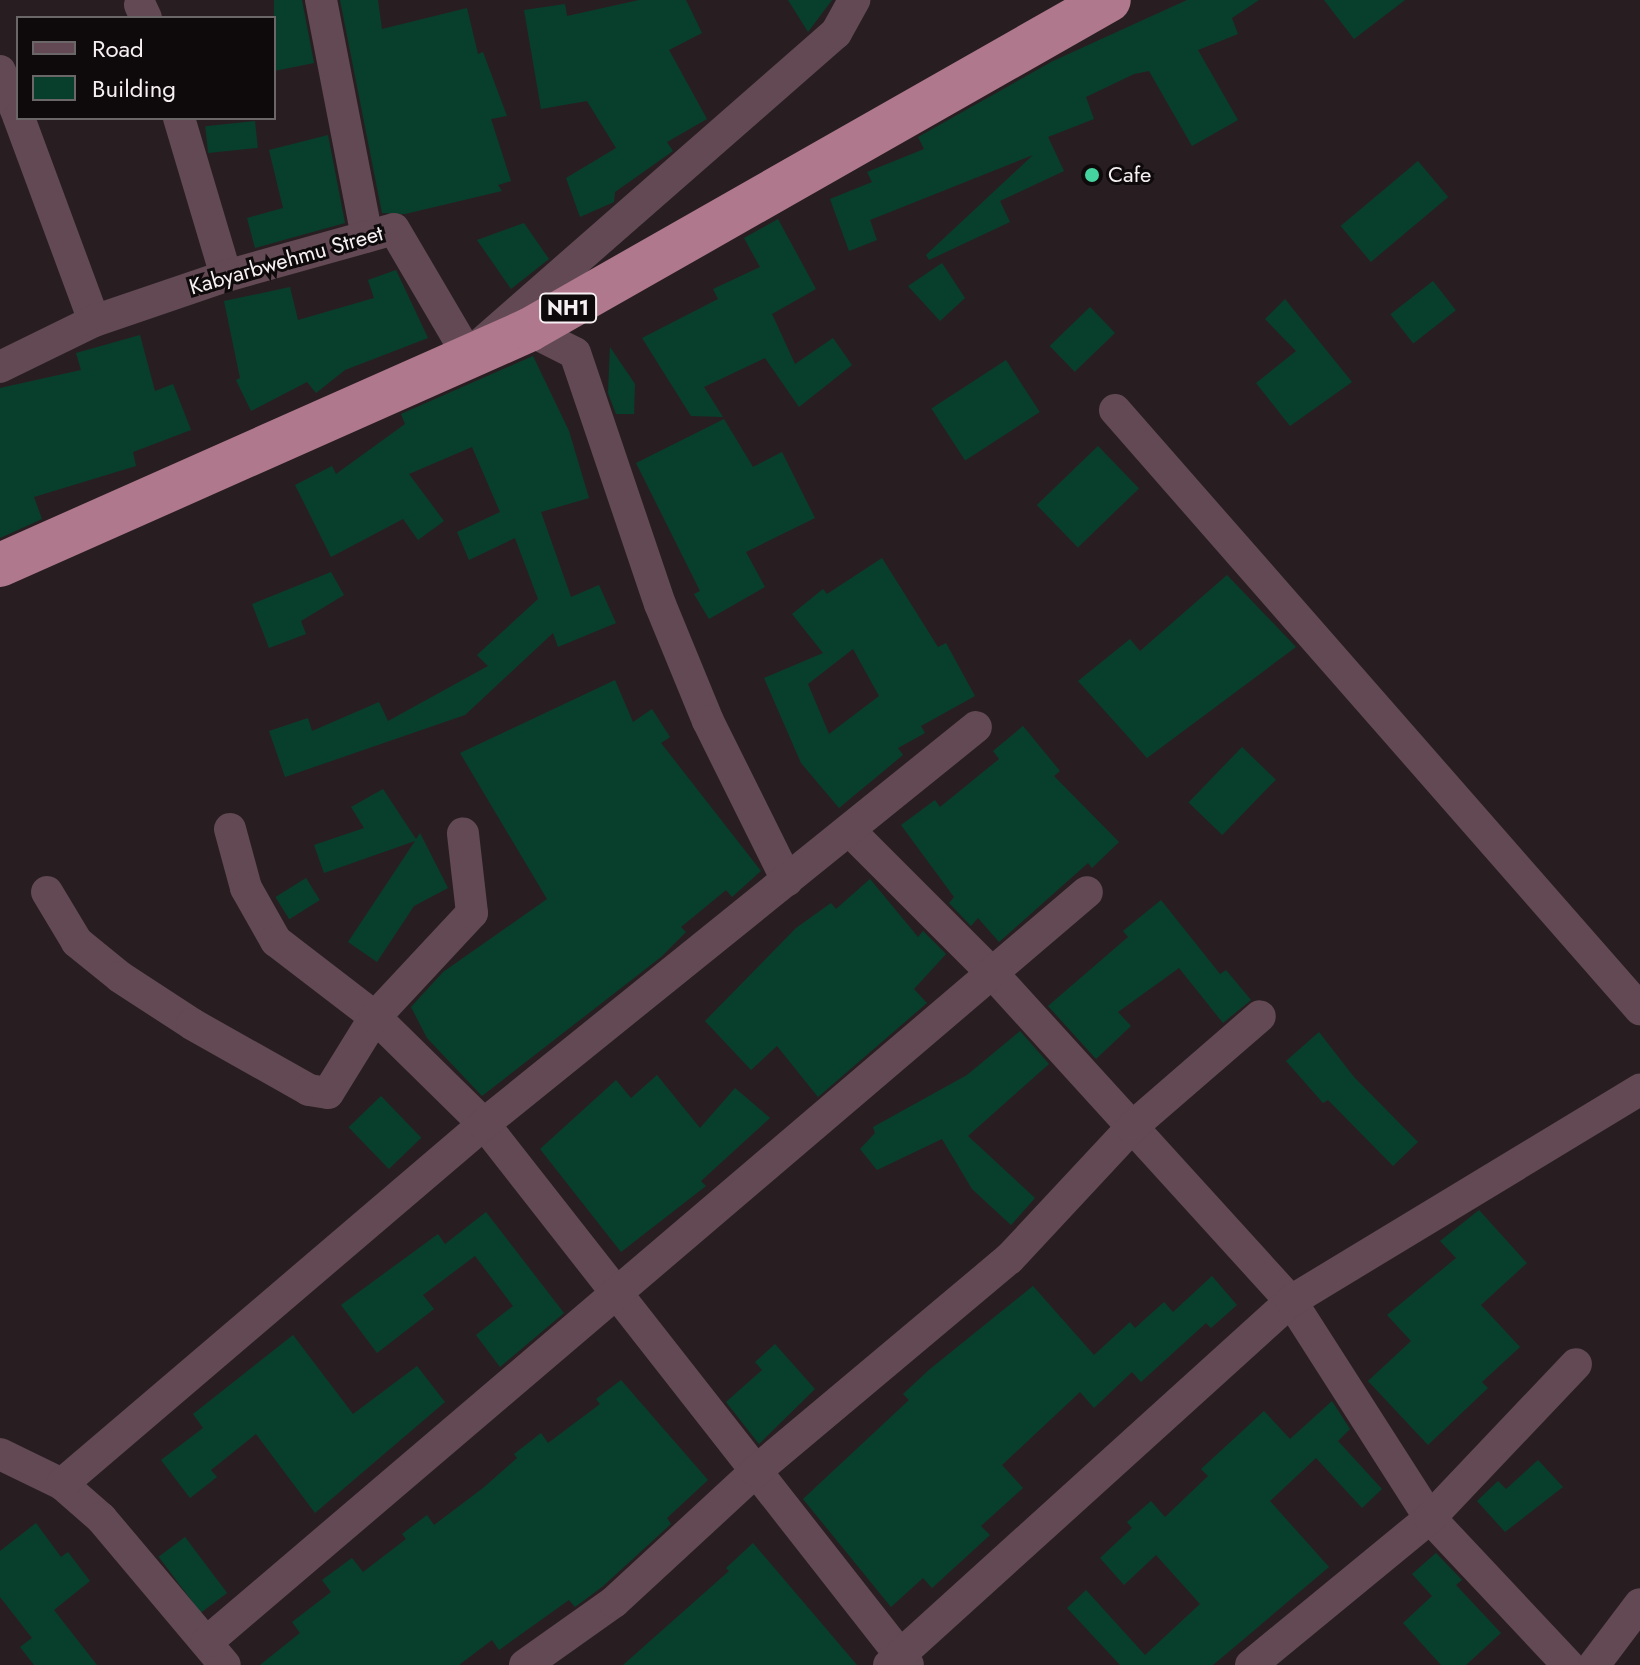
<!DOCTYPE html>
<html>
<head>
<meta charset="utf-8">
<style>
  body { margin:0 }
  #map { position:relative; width:1640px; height:1665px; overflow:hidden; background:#281e22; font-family:Jost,sans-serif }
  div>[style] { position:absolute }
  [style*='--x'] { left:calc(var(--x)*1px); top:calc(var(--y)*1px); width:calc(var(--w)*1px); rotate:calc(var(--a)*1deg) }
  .building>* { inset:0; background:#083f2c; transform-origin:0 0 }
  .minor>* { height:32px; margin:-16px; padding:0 16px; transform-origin:16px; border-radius:16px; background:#624953 }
  .trunk>* { height:44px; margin:-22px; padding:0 22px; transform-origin:22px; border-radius:22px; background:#b0788c }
  .dots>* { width:22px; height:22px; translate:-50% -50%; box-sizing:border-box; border:4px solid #0e0a0b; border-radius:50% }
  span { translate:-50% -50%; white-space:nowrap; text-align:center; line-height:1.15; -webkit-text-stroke:6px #0e0a0b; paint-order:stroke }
  .shield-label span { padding:2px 6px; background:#0e0a0b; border:2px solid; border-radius:6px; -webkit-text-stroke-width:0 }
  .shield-label { font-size:20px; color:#f7f0f3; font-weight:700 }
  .poi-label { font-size:22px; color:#f7f0f3 }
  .left { translate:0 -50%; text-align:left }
  .street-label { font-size:22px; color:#f7f0f3 }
  .legend { position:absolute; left:16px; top:16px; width:260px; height:104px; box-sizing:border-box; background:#0e0a0b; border:2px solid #6b6668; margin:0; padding:10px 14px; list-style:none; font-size:24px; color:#f7f0f3 }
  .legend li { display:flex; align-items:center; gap:16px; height:40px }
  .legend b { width:40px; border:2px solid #6b6668 }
</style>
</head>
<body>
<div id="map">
  <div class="building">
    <i style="clip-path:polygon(274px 0,302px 0,314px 63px,274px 71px)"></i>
    <i style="clip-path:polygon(340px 0,378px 0,382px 29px,467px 8px,478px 54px,483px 52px,507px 116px,491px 119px,511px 181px,498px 185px,502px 191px,405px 214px,382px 213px)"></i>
    <i style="clip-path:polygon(639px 0,686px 0,702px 33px,669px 50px,707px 119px,667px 142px,673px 151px,615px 192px,614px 202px,580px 217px,566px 178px,616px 148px,587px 101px,541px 109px,524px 10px,565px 4px,567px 16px)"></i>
    <i style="clip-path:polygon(788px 0,832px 0,808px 32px)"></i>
    <i style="clip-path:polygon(1187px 0,1259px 0,1232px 18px,1238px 34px,1198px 50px,1238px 120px,1192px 146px,1149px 71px,1134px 74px,1086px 97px,1094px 119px,1048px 137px,1064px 171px,1000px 201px,1010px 222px,929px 260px,926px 255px,1033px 155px,870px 220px,877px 240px,849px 251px,830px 199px,872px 182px,867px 172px,924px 149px,918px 137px,1053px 61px)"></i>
    <i style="clip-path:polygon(1324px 0,1405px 0,1354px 39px)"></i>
    <i style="left:255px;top:121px;width:27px;height:50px;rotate:84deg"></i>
    <i style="clip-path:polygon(328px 135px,345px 223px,255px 248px,247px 218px,283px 208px,269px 150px)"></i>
    <i style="left:1418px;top:161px;width:47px;height:101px;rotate:50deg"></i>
    <i style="clip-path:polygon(778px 219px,816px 289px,772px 314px,795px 364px,833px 338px,852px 365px,799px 407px,765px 358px,704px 387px,723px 417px,691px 416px,642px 338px,718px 299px,713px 289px,760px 267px,744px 238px)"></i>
    <i style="clip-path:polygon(524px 223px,549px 259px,511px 289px,477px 240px)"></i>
    <i style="clip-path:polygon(942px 263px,965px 298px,940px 321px,908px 286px)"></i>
    <i style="clip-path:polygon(396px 270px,428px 338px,345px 370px,316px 393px,307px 382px,251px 411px,236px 380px,240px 378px,224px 301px,290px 287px,298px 320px,374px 298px,368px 280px)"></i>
    <i style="left:1433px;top:281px;width:37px;height:54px;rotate:52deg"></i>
    <i style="clip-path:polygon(1285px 299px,1352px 382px,1290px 426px,1256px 383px,1296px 351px,1265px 319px)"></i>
    <i style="left:1090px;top:307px;width:36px;height:56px;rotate:46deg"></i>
    <i style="clip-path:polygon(140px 335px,155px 391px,173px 384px,191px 430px,133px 452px,136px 466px,34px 497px,42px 519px,0 538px,0 388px,81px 370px,76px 353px)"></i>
    <i style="clip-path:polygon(610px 347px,635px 384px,634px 414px,616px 414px,608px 393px)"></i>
    <i style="clip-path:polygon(533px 356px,569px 431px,589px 498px,541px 512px,571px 597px,599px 585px,616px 623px,558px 647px,553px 633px,465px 715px,285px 777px,269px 731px,308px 718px,312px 731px,379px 702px,388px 721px,488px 666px,477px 655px,538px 599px,515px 538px,469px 560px,457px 532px,500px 512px,472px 447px,409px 474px,444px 521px,418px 540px,403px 519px,331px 557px,295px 485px,332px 466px,336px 474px,405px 424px,401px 414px)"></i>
    <i style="left:1006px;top:360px;width:62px;height:89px;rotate:57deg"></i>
    <i style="clip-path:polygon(724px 419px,753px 467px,782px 452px,815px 518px,746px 552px,765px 587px,709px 619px,694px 594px,700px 591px,636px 463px)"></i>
    <i style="left:1098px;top:446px;width:59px;height:85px;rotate:46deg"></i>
    <i style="clip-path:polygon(evenodd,882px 558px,938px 647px,946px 643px,975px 696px,921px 726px,925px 733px,898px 748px,903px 755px,839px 808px,801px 763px,764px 678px,823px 653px,792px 614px,823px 589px,827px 594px,882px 558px,853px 649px,879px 696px,829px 734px,808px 684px,853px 649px)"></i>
    <i style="clip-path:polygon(331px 572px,344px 595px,301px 621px,306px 634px,269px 648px,252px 604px)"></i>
    <i style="clip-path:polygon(1227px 575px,1296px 647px,1147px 758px,1078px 681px,1130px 639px,1140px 651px)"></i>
    <i style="clip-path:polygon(615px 680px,633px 722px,652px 709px,670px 737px,661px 743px,761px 871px,732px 897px,726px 890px,681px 927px,686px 932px,661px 957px,482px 1096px,427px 1038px,411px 1007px,443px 972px,547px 899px,460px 753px)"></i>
    <i style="clip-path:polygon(1023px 726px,1060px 771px,1054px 776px,1119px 842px,1092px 868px,1088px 863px,999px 942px,978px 918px,971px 926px,949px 903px,954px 897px,901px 825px,935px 800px,940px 807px,999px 759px,993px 751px)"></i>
    <i style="left:1242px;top:747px;width:47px;height:77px;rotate:44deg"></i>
    <i style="clip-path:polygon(383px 789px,416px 839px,420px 833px,448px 888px,414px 906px,377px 962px,348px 942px,415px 841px,324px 873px,314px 845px,364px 828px,351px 807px)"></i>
    <i style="left:306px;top:878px;width:26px;height:36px;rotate:58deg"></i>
    <i style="clip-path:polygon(870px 879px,918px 937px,923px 931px,946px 954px,914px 989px,927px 1003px,818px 1097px,777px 1046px,751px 1070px,705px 1021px,796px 928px,831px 903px,836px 909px)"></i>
    <i style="clip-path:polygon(1161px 900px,1220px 974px,1226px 970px,1251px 1000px,1223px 1023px,1179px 968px,1118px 1012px,1131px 1026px,1096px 1059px,1048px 1006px,1128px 937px,1123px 931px)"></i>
    <i style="clip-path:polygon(1020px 1031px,1049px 1064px,968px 1136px,1035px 1198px,1011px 1225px,972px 1189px,942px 1139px,877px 1170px,860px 1149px,875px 1133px,873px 1127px,967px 1075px)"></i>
    <i style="clip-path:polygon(1319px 1032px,1354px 1077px,1418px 1142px,1393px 1166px,1328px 1100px,1323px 1103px,1286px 1061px)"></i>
    <i style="clip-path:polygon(657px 1075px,700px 1128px,735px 1088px,770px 1118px,701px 1181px,706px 1186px,621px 1252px,540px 1149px,616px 1080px,631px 1098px)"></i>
    <i style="left:381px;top:1096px;width:58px;height:45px;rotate:46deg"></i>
    <i style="clip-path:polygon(1479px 1210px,1527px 1263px,1481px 1305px,1520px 1347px,1482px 1382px,1488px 1388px,1428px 1445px,1368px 1381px,1411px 1341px,1387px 1315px,1456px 1258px,1440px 1241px)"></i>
    <i style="clip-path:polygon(486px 1212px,564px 1313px,500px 1367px,476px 1335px,513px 1306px,475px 1256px,423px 1295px,434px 1309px,377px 1353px,341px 1305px,438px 1234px,445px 1244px)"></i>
    <i style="clip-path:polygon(1212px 1276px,1237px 1305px,1211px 1328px,1206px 1323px,1141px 1382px,1132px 1372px,1094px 1408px,1080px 1392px,1002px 1465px,1023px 1488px,981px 1526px,990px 1535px,932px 1588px,923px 1578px,891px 1607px,803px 1499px,909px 1400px,903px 1394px,930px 1369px,1033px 1286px,1094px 1355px,1130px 1322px,1135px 1328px,1164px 1302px,1173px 1312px)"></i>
    <i style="clip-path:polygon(293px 1335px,353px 1414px,417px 1366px,445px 1402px,315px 1513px,256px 1434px,211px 1470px,217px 1477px,190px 1498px,161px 1460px,203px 1428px,193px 1414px)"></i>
    <i style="clip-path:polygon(775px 1344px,815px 1389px,759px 1444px,726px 1402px,762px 1370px,755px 1362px)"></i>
    <i style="clip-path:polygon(621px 1380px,708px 1480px,667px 1518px,671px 1524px,602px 1587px,575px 1607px,569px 1600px,499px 1650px,492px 1640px,459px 1665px,260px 1665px,300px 1633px,292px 1622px,331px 1592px,322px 1580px,352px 1558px,363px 1572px,406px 1539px,402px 1534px,427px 1515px,434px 1525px,483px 1488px,517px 1458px,514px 1454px,541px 1433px,548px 1443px,600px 1404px,596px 1399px)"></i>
    <i style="clip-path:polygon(1332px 1401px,1350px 1429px,1338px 1441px,1382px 1489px,1362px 1508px,1316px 1458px,1270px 1501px,1329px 1567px,1213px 1665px,1120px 1665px,1067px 1608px,1086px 1590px,1145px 1655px,1200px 1604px,1156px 1555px,1124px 1585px,1100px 1558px,1132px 1528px,1127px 1522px,1151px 1501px,1165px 1517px,1208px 1476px,1201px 1469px,1264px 1411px,1290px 1439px)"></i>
    <i style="clip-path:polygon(1538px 1460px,1563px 1487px,1505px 1532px,1477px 1501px,1498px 1481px,1506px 1489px)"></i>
    <i style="clip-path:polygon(36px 1523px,61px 1557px,68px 1552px,90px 1581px,54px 1610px,97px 1665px,34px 1665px,20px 1647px,32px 1638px,0 1597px,0 1551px)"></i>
    <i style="left:185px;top:1537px;width:70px;height:33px;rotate:53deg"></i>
    <i style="clip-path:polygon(753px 1543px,857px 1665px,623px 1665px,729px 1571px,726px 1568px)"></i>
    <i style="clip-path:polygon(1436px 1553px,1462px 1580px,1456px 1585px,1501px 1633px,1466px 1665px,1441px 1665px,1403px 1623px,1432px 1596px,1412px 1574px)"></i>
  </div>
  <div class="minor">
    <i style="--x:321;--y:0;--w:241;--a:79"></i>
    <i style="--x:140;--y:5;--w:14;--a:65"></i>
    <i style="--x:0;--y:71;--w:48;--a:67.8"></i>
    <i style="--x:19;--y:118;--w:216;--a:69.7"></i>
    <i style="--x:179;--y:118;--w:165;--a:73.4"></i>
    <i style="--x:529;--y:330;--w:51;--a:26.6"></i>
    <i style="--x:575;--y:353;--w:265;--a:71.3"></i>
    <i style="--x:660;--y:604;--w:126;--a:67.7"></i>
    <i style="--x:708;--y:721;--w:178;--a:63.6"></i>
    <i style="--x:0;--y:367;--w:105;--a:-26.1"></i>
    <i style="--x:94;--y:321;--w:139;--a:-18.8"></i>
    <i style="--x:226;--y:276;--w:174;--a:-15.6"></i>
    <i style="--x:394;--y:229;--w:146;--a:59.6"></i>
    <i style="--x:468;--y:355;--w:489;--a:-41.2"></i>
    <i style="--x:836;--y:33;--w:38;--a:-61"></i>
    <i style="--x:1115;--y:410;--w:797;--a:48.77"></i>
    <i style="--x:230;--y:829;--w:61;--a:74.8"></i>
    <i style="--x:246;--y:888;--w:61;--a:60.5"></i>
    <i style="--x:276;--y:941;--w:125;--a:37.5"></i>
    <i style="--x:375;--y:1017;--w:153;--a:44.5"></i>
    <i style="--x:484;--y:1124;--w:687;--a:51.91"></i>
    <i style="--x:849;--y:830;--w:204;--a:45"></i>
    <i style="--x:993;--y:974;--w:442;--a:47.7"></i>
    <i style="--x:1291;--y:1301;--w:258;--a:57.4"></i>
    <i style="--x:1430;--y:1518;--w:202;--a:46.8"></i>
    <i style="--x:47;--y:892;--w:58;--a:59"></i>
    <i style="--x:77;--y:942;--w:55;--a:39.1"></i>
    <i style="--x:120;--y:977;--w:86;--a:33.1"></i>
    <i style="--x:192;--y:1024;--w:134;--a:29.4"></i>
    <i style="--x:309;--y:1090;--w:19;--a:9"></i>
    <i style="--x:328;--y:1093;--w:89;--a:-58.3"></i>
    <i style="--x:375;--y:1017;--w:142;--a:-47"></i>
    <i style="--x:472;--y:913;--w:80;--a:-96.5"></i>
    <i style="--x:0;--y:1454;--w:69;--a:25.8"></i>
    <i style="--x:62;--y:1484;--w:52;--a:41.1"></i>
    <i style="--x:101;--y:1518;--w:192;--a:49.9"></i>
    <i style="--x:62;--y:1484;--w:555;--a:-40.47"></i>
    <i style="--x:484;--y:1124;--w:632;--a:-38.9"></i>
    <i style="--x:207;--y:1642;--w:1156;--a:-40.44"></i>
    <i style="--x:525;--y:1665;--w:109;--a:-35.3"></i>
    <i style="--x:614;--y:1602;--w:193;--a:-42.7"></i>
    <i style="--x:756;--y:1471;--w:330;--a:-40"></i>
    <i style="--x:1009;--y:1259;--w:180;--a:-47"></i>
    <i style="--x:1132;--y:1127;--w:169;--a:-40.9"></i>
    <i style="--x:889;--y:1665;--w:542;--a:-42.16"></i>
    <i style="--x:1291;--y:1301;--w:408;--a:-31.2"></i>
    <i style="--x:1251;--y:1665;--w:232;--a:-39.4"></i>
    <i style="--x:1430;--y:1518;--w:212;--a:-46.5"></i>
    <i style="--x:1594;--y:1665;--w:76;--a:-53"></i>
  </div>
  <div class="trunk">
    <i style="--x:0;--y:565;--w:579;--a:-23.95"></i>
    <i style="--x:529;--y:330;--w:667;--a:-29.64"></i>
  </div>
  <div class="dots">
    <i style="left:1092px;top:175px;background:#45d49f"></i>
  </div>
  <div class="shield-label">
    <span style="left:568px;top:308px">NH1</span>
  </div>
  <div class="poi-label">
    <span class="left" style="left:1108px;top:175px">Cafe</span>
  </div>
  <div class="street-label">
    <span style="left:286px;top:260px;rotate:-16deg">Kabyarbwehmu Street</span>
  </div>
  <ul class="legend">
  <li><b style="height:10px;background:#624953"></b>Road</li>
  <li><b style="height:22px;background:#083f2c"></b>Building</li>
  </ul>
</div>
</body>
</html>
